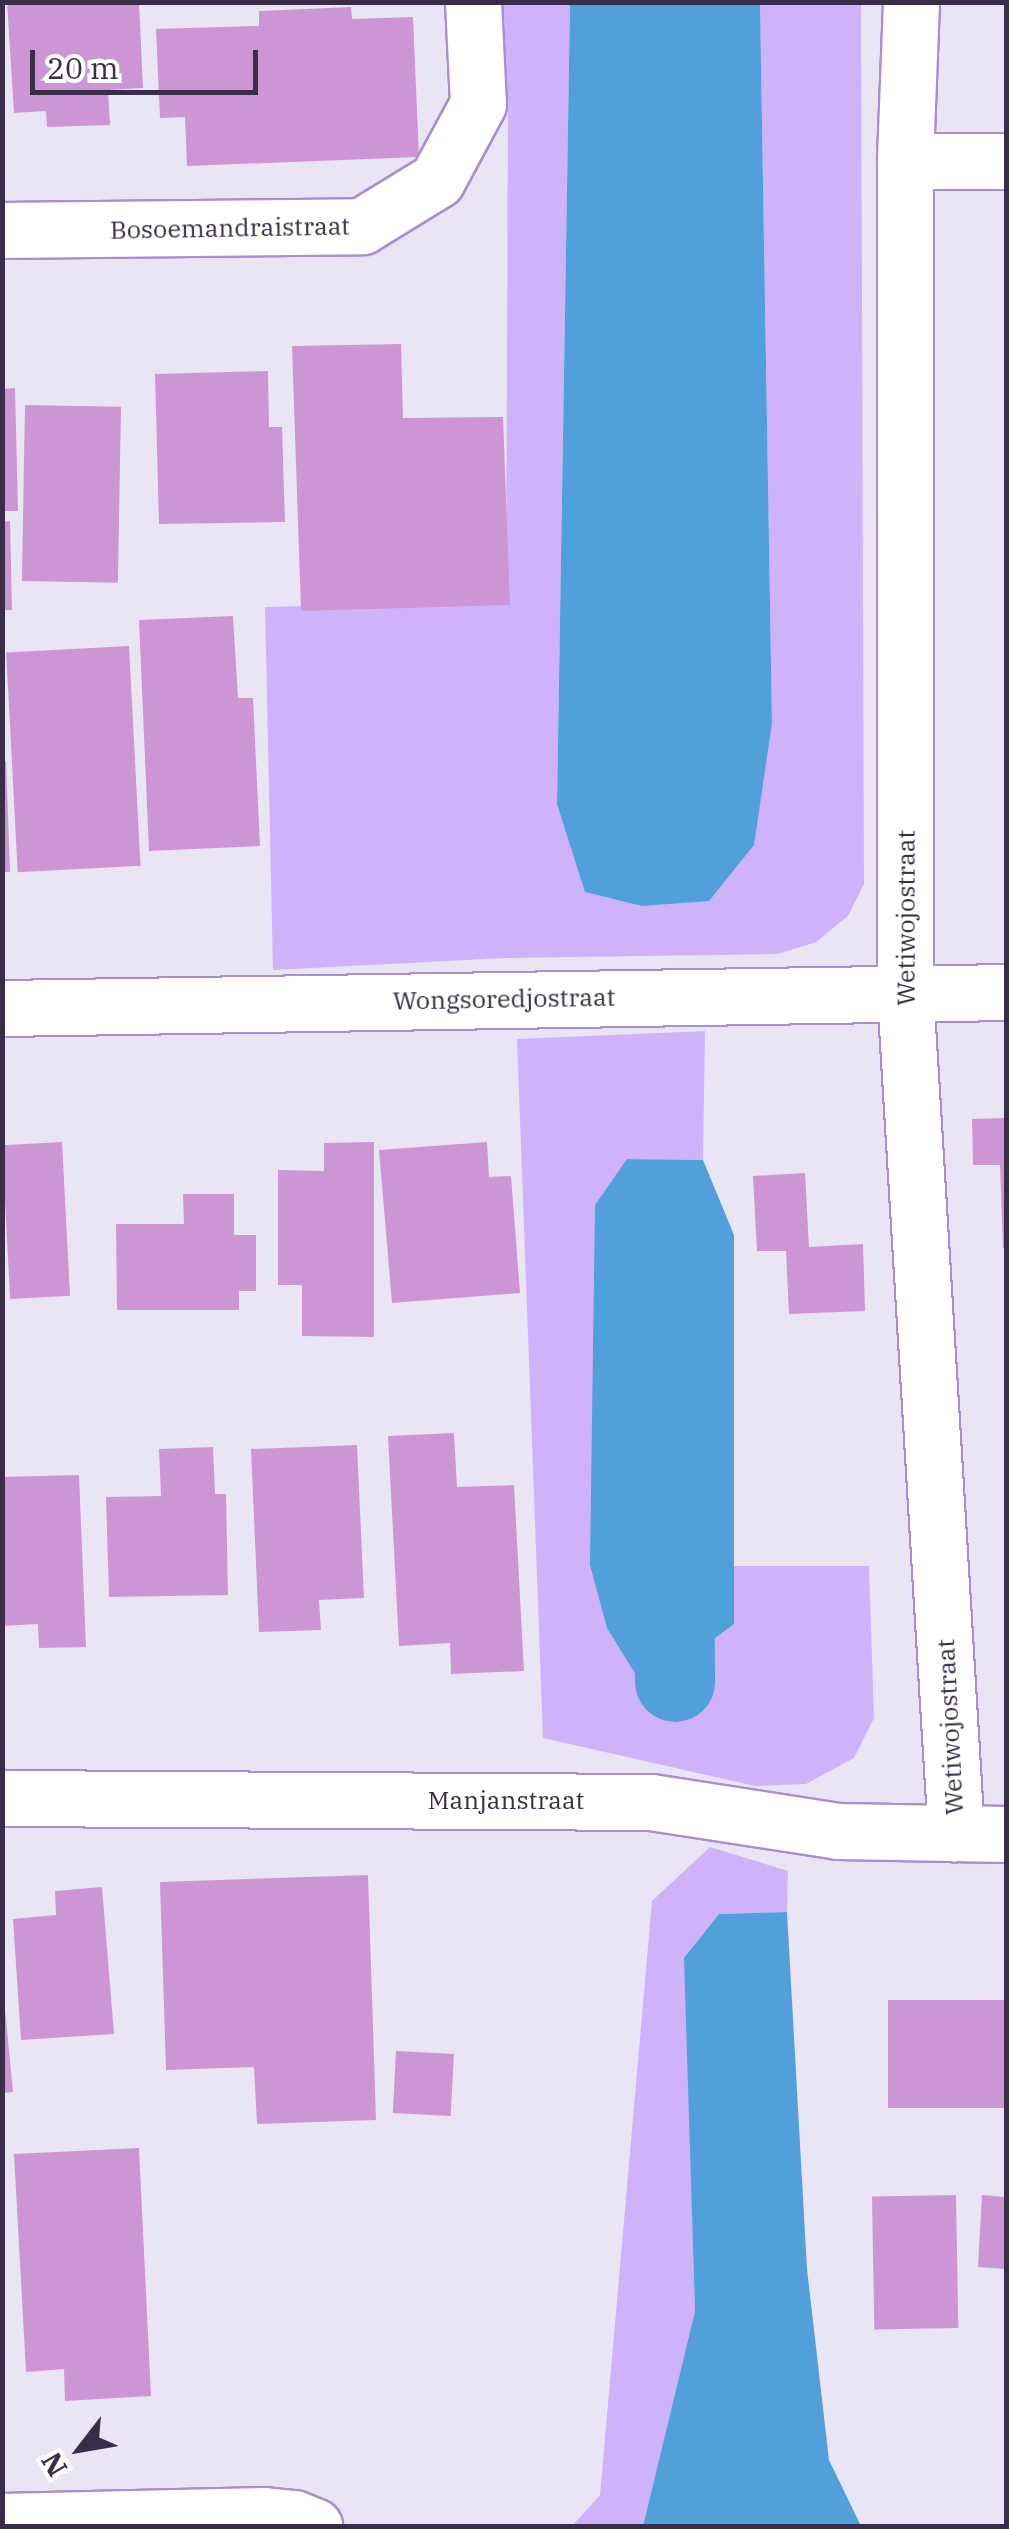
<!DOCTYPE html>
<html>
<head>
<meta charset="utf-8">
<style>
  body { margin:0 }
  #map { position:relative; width:1009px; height:2529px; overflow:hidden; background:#eae5f4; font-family:"IBM Plex Serif",serif }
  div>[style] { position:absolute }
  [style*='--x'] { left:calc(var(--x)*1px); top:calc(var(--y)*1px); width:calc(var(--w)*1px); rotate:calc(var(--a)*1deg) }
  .green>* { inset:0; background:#cfb3fa }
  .water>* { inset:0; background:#52a0d9 }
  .canal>* { height:80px; margin:-40px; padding:0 40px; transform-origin:40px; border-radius:40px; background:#52a0d9 }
  .building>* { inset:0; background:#cc96d4; transform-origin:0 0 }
  .roads { filter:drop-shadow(2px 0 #aa8dd4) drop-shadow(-2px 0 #aa8dd4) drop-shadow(0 2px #aa8dd4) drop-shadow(0 -2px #aa8dd4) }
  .street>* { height:55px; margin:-27.5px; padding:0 27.5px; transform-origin:27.5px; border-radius:27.5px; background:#fff }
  span { translate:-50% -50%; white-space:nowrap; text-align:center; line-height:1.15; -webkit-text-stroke:8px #fff; paint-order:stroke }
  .street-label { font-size:25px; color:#392d4a }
  .frame { position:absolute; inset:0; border:5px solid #392d4a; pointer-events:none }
  .north { position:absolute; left:30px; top:2399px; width:100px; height:100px; -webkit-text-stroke:8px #fff; paint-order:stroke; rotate:239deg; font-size:28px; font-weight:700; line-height:40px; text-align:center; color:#392d4a }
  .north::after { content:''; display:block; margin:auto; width:35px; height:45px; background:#392d4a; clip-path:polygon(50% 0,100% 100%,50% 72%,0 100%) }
  .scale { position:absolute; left:30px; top:50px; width:228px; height:45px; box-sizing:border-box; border:5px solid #392d4a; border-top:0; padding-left:12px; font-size:30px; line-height:35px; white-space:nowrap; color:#392d4a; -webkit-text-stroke:8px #fff; paint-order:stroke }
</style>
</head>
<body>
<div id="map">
  <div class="green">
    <i style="clip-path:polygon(502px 3px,570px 3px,557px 804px,772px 723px,760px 3px,861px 3px,864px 884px,848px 916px,816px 942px,778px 954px,505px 958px,273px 970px,265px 607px,506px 601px,508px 103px)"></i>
    <i style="clip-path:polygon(705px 1031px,703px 1160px,627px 1159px,734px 1624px,734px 1566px,869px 1566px,874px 1718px,854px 1758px,806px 1784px,755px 1786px,543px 1738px,517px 1039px)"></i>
    <i style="clip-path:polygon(710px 1847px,788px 1871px,787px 1912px,719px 1914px,685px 1958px,695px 2311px,643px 2526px,572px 2526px,600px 2495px,652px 1901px)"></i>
  </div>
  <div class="water">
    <i style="clip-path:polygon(570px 3px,760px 3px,772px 723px,754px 845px,709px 901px,642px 906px,585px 892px,557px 804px)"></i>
    <i style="clip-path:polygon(627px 1159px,703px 1160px,734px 1235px,734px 1624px,665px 1675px,636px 1675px,607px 1628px,590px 1565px,595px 1205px)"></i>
    <i style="clip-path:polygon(787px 1912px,807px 2269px,829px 2460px,861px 2526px,643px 2526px,695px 2311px,684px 1958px,719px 1914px)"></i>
  </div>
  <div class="canal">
    <i style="--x:674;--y:1560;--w:122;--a:89.5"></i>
  </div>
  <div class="building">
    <i style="clip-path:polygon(7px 2px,139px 2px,143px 88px,108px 90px,110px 125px,47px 127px,46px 111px,14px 113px)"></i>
    <i style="clip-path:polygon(351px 7px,352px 19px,413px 17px,419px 157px,187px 166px,185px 117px,160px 118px,156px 29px,259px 26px,259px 11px)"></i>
    <i style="clip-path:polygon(401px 344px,403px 418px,503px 417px,510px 605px,301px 611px,292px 346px)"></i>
    <i style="clip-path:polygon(268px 371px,269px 427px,282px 427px,285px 522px,159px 524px,155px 374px)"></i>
    <i style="clip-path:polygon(15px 388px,18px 511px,2px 511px,2px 389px)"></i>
    <i style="left:25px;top:405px;width:96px;height:176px;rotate:1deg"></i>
    <i style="clip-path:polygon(10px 521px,12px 610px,2px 610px,2px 522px)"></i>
    <i style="clip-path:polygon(233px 616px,238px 698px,253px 698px,260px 846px,149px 851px,139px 620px)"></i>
    <i style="left:129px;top:646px;width:220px;height:123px;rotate:87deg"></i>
    <i style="clip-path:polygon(2px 761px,6px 761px,10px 872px,2px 872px)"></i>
    <i style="clip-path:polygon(1006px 1118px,1006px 1248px,1003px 1248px,1000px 1165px,973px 1165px,972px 1119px)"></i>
    <i style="left:62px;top:1142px;width:154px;height:60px;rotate:87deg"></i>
    <i style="clip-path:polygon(374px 1142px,374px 1337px,302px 1336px,302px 1285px,278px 1285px,278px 1170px,324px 1171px,324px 1143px)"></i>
    <i style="clip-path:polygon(487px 1142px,489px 1177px,511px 1176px,520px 1293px,392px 1303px,379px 1150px)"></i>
    <i style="clip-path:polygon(805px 1173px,809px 1247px,863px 1244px,865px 1311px,789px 1314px,786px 1251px,757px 1251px,753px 1176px)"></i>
    <i style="clip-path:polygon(183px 1194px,234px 1194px,234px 1235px,256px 1235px,256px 1291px,239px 1291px,239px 1310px,117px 1310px,116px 1224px,184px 1224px)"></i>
    <i style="clip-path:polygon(454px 1433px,457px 1487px,514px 1485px,524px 1671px,451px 1674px,450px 1643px,399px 1646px,388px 1436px)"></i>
    <i style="clip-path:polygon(357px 1445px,364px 1598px,319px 1600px,321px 1630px,259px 1632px,251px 1449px)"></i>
    <i style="clip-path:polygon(213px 1447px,215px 1494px,226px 1494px,228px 1595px,109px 1597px,106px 1497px,161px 1496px,159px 1449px)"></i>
    <i style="clip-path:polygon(79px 1475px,86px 1647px,39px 1648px,38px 1624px,2px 1626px,2px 1477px)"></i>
    <i style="clip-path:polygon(368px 1875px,376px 2120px,257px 2124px,254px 2067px,166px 2070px,160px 1882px)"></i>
    <i style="clip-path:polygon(102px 1887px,114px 2034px,21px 2040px,13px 1919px,56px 1915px,55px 1891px)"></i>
    <i style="clip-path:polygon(2px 1978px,13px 2092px,2px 2093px)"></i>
    <i style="left:1006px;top:2000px;width:108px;height:118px;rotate:90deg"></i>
    <i style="left:396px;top:2051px;width:58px;height:62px;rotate:3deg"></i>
    <i style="clip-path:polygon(139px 2148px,151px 2396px,65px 2401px,64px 2369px,26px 2372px,14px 2154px)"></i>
    <i style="left:956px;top:2195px;width:133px;height:84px;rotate:89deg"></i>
    <i style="clip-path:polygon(982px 2195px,1006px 2197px,1006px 2269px,978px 2267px)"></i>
  </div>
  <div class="roads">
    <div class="street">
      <i style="--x:911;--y:2;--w:159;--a:92.2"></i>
      <i style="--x:905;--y:161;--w:832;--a:90"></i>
      <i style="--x:905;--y:993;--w:842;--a:86.53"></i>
      <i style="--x:905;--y:161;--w:101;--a:0"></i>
      <i style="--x:2;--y:230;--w:360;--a:-0.6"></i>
      <i style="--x:362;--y:226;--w:88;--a:-31.5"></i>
      <i style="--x:437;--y:180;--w:86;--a:-61.7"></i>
      <i style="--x:478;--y:104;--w:102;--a:-92.8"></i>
      <i style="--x:2;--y:1008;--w:1004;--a:-0.91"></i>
      <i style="--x:2;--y:1798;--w:649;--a:0.35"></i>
      <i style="--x:651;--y:1802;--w:189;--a:8.8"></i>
      <i style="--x:838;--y:1831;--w:168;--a:1"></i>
      <i style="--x:2;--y:2521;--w:262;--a:-1.3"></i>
      <i style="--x:264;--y:2515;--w:30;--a:6"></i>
      <i style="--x:294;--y:2518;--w:22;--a:22"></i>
    </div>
  </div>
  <div class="street-label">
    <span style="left:230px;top:228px;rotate:-1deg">Bosoemandraistraat</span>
    <span style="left:906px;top:918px;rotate:-90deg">Wetiwojostraat</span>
    <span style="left:504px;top:999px;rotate:-1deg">Wongsoredjostraat</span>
    <span style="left:950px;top:1727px;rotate:-93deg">Wetiwojostraat</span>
    <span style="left:506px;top:1800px">Manjanstraat</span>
  </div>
  <div class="frame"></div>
  <div class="north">N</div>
  <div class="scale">20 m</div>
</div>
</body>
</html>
